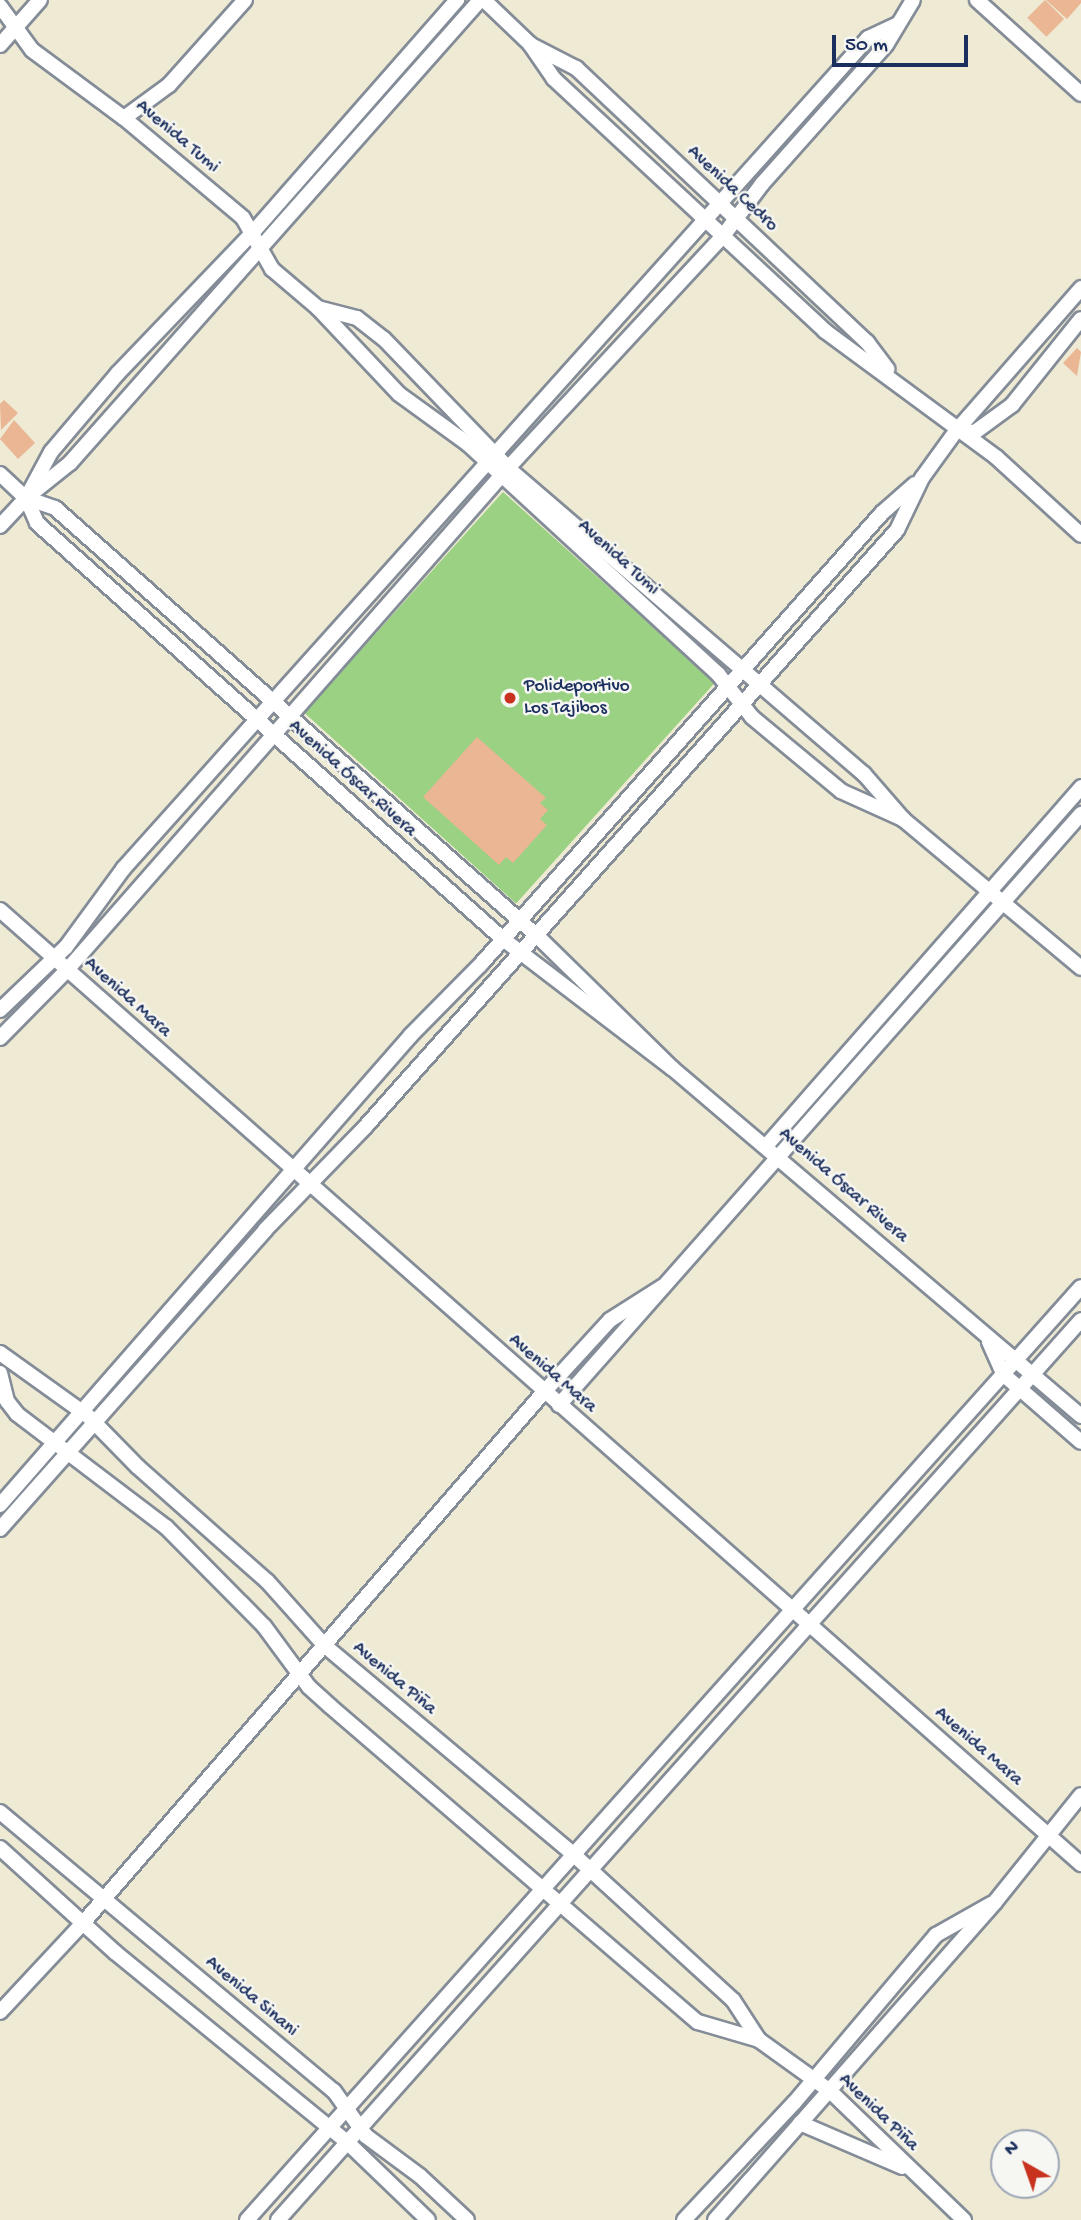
<!DOCTYPE html>
<html>
<head>
<meta charset="utf-8">
<style>
  body { margin:0 }
  #map { position:relative; width:1081px; height:2220px; overflow:hidden; background:#eeead3; font-family:"Gochi Hand",sans-serif }
  div>[style] { position:absolute }
  [style*='--x'] { left:calc(var(--x)*1px); top:calc(var(--y)*1px); width:calc(var(--w)*1px); rotate:calc(var(--a)*1deg) }
  .green>* { inset:0; background:#9ad183; transform-origin:0 0 }
  .building>* { inset:0; background:#eab693; transform-origin:0 0 }
  .roads { filter:drop-shadow(2px 0 #848c98) drop-shadow(-2px 0 #848c98) drop-shadow(0 2px #848c98) drop-shadow(0 -2px #848c98) }
  .minor>* { height:14px; margin:-7px; padding:0 7px; transform-origin:7px; border-radius:7px; background:#fff }
  .dots>* { width:19px; height:19px; translate:-50% -50%; box-sizing:border-box; border:4px solid #f6f6f2; border-radius:50% }
  span { translate:-50% -50%; white-space:nowrap; text-align:center; line-height:1.15; -webkit-text-stroke:5px #f6f6f2; paint-order:stroke }
  .street-label { font-size:19px; color:#1b2f5e }
  .poi-label { font-size:19px; color:#1b2f5e }
  .left { translate:0 -50%; text-align:left }
  .north { position:absolute; left:990px; top:2129px; width:70px; height:70px; box-sizing:border-box; background:#f6f6f2; border:2px solid #9ea6b7; border-radius:50%; rotate:320deg; font-size:19px; font-weight:700; line-height:28px; text-align:center; color:#1b2f5e }
  .north::after { content:''; display:block; margin:auto; width:24px; height:32px; background:#c8321e; clip-path:polygon(50% 0,100% 100%,50% 72%,0 100%) }
  .scale { position:absolute; left:832px; top:35px; width:136px; height:32px; box-sizing:border-box; border:4px solid #1b2f5e; border-top:0; padding-left:9px; font-size:21px; line-height:24px; white-space:nowrap; color:#1b2f5e; -webkit-text-stroke:5px #f6f6f2; paint-order:stroke }
</style>
</head>
<body>
<div id="map">
  <div class="green">
    <i style="left:503px;top:492px;width:285px;height:297px;rotate:42deg"></i>
  </div>
  <div class="building">
    <i style="left:1045px;top:0;width:27px;height:25px;rotate:45deg"></i>
    <i style="clip-path:polygon(1046px 0,1081px 0,1081px 3px,1067px 19px)"></i>
    <i style="clip-path:polygon(1077px 348px,1081px 352px,1077px 376px,1063px 363px)"></i>
    <i style="clip-path:polygon(4px 400px,18px 413px,1px 430px,0 404px)"></i>
    <i style="clip-path:polygon(14px 420px,35px 443px,18px 459px,0 439px)"></i>
    <i style="clip-path:polygon(477px 737px,546px 798px,540px 803px,548px 810px,540px 819px,547px 825px,513px 863px,506px 857px,499px 865px,423px 797px)"></i>
  </div>
  <div class="roads">
    <div class="minor">
      <i style="--x:484;--y:0;--w:64;--a:43.7"></i>
      <i style="--x:530;--y:44;--w:42;--a:55.6"></i>
      <i style="--x:554;--y:79;--w:370;--a:42.9"></i>
      <i style="--x:825;--y:331;--w:212;--a:36.4"></i>
      <i style="--x:996;--y:457;--w:115;--a:42.5"></i>
      <i style="--x:977;--y:0;--w:140;--a:42.1"></i>
      <i style="--x:0;--y:6;--w:54;--a:54"></i>
      <i style="--x:32;--y:50;--w:114;--a:36.5"></i>
      <i style="--x:124;--y:118;--w:155;--a:40"></i>
      <i style="--x:243;--y:218;--w:59;--a:60.4"></i>
      <i style="--x:272;--y:269;--w:60;--a:40.3"></i>
      <i style="--x:0;--y:45;--w:60;--a:-48.4"></i>
      <i style="--x:531;--y:45;--w:51;--a:27.1"></i>
      <i style="--x:576;--y:68;--w:400;--a:43.3"></i>
      <i style="--x:867;--y:342;--w:34;--a:53"></i>
      <i style="--x:124;--y:118;--w:56;--a:-36.3"></i>
      <i style="--x:169;--y:85;--w:114;--a:-48.2"></i>
      <i style="--x:958;--y:431;--w:17;--a:3"></i>
      <i style="--x:975;--y:432;--w:46;--a:-36.1"></i>
      <i style="--x:1012;--y:405;--w:110;--a:-51.3"></i>
      <i style="--x:0;--y:474;--w:35;--a:43"></i>
      <i style="--x:26;--y:498;--w:27;--a:66"></i>
      <i style="--x:37;--y:523;--w:625;--a:41.76"></i>
      <i style="--x:503;--y:939;--w:213;--a:37.4"></i>
      <i style="--x:672;--y:1068;--w:190;--a:-135.6"></i>
      <i style="--x:536;--y:935;--w:643;--a:-138.4"></i>
      <i style="--x:55;--y:508;--w:31;--a:-161"></i>
      <i style="--x:30;--y:491;--w:44;--a:-61.7"></i>
      <i style="--x:51;--y:452;--w:104;--a:-49.7"></i>
      <i style="--x:118;--y:373;--w:197;--a:-46.2"></i>
      <i style="--x:254;--y:231;--w:308;--a:-48.7"></i>
      <i style="--x:0;--y:526;--w:38;--a:-47"></i>
      <i style="--x:26;--y:498;--w:56;--a:-38.5"></i>
      <i style="--x:70;--y:463;--w:618;--a:-48.47"></i>
      <i style="--x:903;--y:819;--w:68;--a:-155.7"></i>
      <i style="--x:841;--y:791;--w:116;--a:-140.3"></i>
      <i style="--x:752;--y:717;--w:55;--a:-128.3"></i>
      <i style="--x:718;--y:674;--w:340;--a:-137.4"></i>
      <i style="--x:468;--y:444;--w:85;--a:-144.1"></i>
      <i style="--x:399;--y:394;--w:118;--a:-133.3"></i>
      <i style="--x:318;--y:308;--w:40;--a:14.4"></i>
      <i style="--x:357;--y:318;--w:34;--a:38"></i>
      <i style="--x:384;--y:339;--w:179;--a:46.1"></i>
      <i style="--x:508;--y:468;--w:469;--a:40.7"></i>
      <i style="--x:864;--y:774;--w:60;--a:49.1"></i>
      <i style="--x:903;--y:819;--w:232;--a:39.9"></i>
      <i style="--x:0;--y:910;--w:1442;--a:41.43"></i>
      <i style="--x:0;--y:1010;--w:91;--a:-43.7"></i>
      <i style="--x:66;--y:947;--w:97;--a:-53.8"></i>
      <i style="--x:123;--y:869;--w:1116;--a:-48.12"></i>
      <i style="--x:868;--y:38;--w:33;--a:-25"></i>
      <i style="--x:0;--y:1038;--w:95;--a:-45.4"></i>
      <i style="--x:67;--y:970;--w:668;--a:-48.7"></i>
      <i style="--x:508;--y:468;--w:316;--a:-47.2"></i>
      <i style="--x:723;--y:236;--w:65;--a:-53.1"></i>
      <i style="--x:762;--y:184;--w:186;--a:-48.3"></i>
      <i style="--x:886;--y:45;--w:52;--a:-59"></i>
      <i style="--x:672;--y:1068;--w:537;--a:40.39"></i>
      <i style="--x:766;--y:1146;--w:478;--a:-48.7"></i>
      <i style="--x:989;--y:1342;--w:35;--a:66"></i>
      <i style="--x:1003;--y:1374;--w:103;--a:41.1"></i>
      <i style="--x:0;--y:1353;--w:108;--a:35.6"></i>
      <i style="--x:88;--y:1416;--w:71;--a:45.6"></i>
      <i style="--x:138;--y:1467;--w:172;--a:41.5"></i>
      <i style="--x:267;--y:1581;--w:86;--a:48.3"></i>
      <i style="--x:324;--y:1645;--w:325;--a:40"></i>
      <i style="--x:573;--y:1854;--w:217;--a:42.4"></i>
      <i style="--x:733;--y:2000;--w:48;--a:57"></i>
      <i style="--x:759;--y:2040;--w:87;--a:35.7"></i>
      <i style="--x:830;--y:2091;--w:186;--a:43.9"></i>
      <i style="--x:0;--y:1373;--w:29;--a:76"></i>
      <i style="--x:7;--y:1401;--w:16;--a:52"></i>
      <i style="--x:17;--y:1414;--w:187;--a:37.2"></i>
      <i style="--x:166;--y:1527;--w:139;--a:45.3"></i>
      <i style="--x:264;--y:1626;--w:76;--a:53.6"></i>
      <i style="--x:309;--y:1687;--w:28;--a:42"></i>
      <i style="--x:330;--y:1706;--w:485;--a:40.7"></i>
      <i style="--x:698;--y:2022;--w:64;--a:16.4"></i>
      <i style="--x:559;--y:1405;--w:789;--a:-48.55"></i>
      <i style="--x:0;--y:1505;--w:624;--a:-48.83"></i>
      <i style="--x:411;--y:1035;--w:100;--a:-45.4"></i>
      <i style="--x:481;--y:964;--w:603;--a:-48.36"></i>
      <i style="--x:882;--y:513;--w:44;--a:-41.3"></i>
      <i style="--x:0;--y:1529;--w:400;--a:-48.4"></i>
      <i style="--x:265;--y:1230;--w:145;--a:-45.8"></i>
      <i style="--x:366;--y:1126;--w:798;--a:-48.3"></i>
      <i style="--x:897;--y:530;--w:58;--a:-64.3"></i>
      <i style="--x:922;--y:478;--w:58;--a:-54.1"></i>
      <i style="--x:956;--y:431;--w:190;--a:-48.8"></i>
      <i style="--x:0;--y:1812;--w:435;--a:39.9"></i>
      <i style="--x:334;--y:2091;--w:55;--a:54.6"></i>
      <i style="--x:366;--y:2136;--w:67;--a:36.5"></i>
      <i style="--x:420;--y:2176;--w:64;--a:43.1"></i>
      <i style="--x:0;--y:1848;--w:156;--a:42.2"></i>
      <i style="--x:116;--y:1953;--w:298;--a:39.3"></i>
      <i style="--x:347;--y:2142;--w:112;--a:43.9"></i>
      <i style="--x:0;--y:2012;--w:122;--a:-47"></i>
      <i style="--x:83;--y:1923;--w:703;--a:-49.04"></i>
      <i style="--x:544;--y:1392;--w:98;--a:-47.5"></i>
      <i style="--x:610;--y:1320;--w:62;--a:-32.4"></i>
      <i style="--x:800;--y:2123;--w:111;--a:23.3"></i>
      <i style="--x:247;--y:2220;--w:1251;--a:-48.21"></i>
      <i style="--x:278;--y:2220;--w:1206;--a:-48.26"></i>
      <i style="--x:684;--y:2220;--w:161;--a:-46.8"></i>
      <i style="--x:794;--y:2103;--w:220;--a:-49.8"></i>
      <i style="--x:936;--y:1935;--w:63;--a:-29.4"></i>
      <i style="--x:715;--y:2220;--w:424;--a:-48.6"></i>
      <i style="--x:995;--y:1902;--w:137;--a:-51.2"></i>
    </div>
  </div>
  <div class="dots">
    <i style="left:510px;top:698px;background:#c8321e"></i>
  </div>
  <div class="street-label">
    <span style="left:177px;top:137px;rotate:40deg">Avenida Tumi</span>
    <span style="left:732px;top:189px;rotate:43deg">Avenida Cedro</span>
    <span style="left:618px;top:558px;rotate:42deg">Avenida Tumi</span>
    <span style="left:352px;top:779px;rotate:42deg">Avenida Óscar Rivera</span>
    <span style="left:127px;top:998px;rotate:42deg">Avenida Mara</span>
    <span style="left:843px;top:1186px;rotate:41deg">Avenida Óscar Rivera</span>
    <span style="left:552px;top:1374px;rotate:41deg">Avenida Mara</span>
    <span style="left:394px;top:1679px;rotate:40deg">Avenida Piña</span>
    <span style="left:978px;top:1747px;rotate:41deg">Avenida Mara</span>
    <span style="left:251px;top:1997px;rotate:40deg">Avenida Sinani</span>
    <span style="left:878px;top:2113px;rotate:44deg">Avenida Piña</span>
  </div>
  <div class="poi-label">
    <span class="left" style="left:524px;top:698px">Polideportivo<br>Los Tajibos</span>
  </div>
  <div class="north">N</div>
  <div class="scale">50 m</div>
</div>
</body>
</html>
